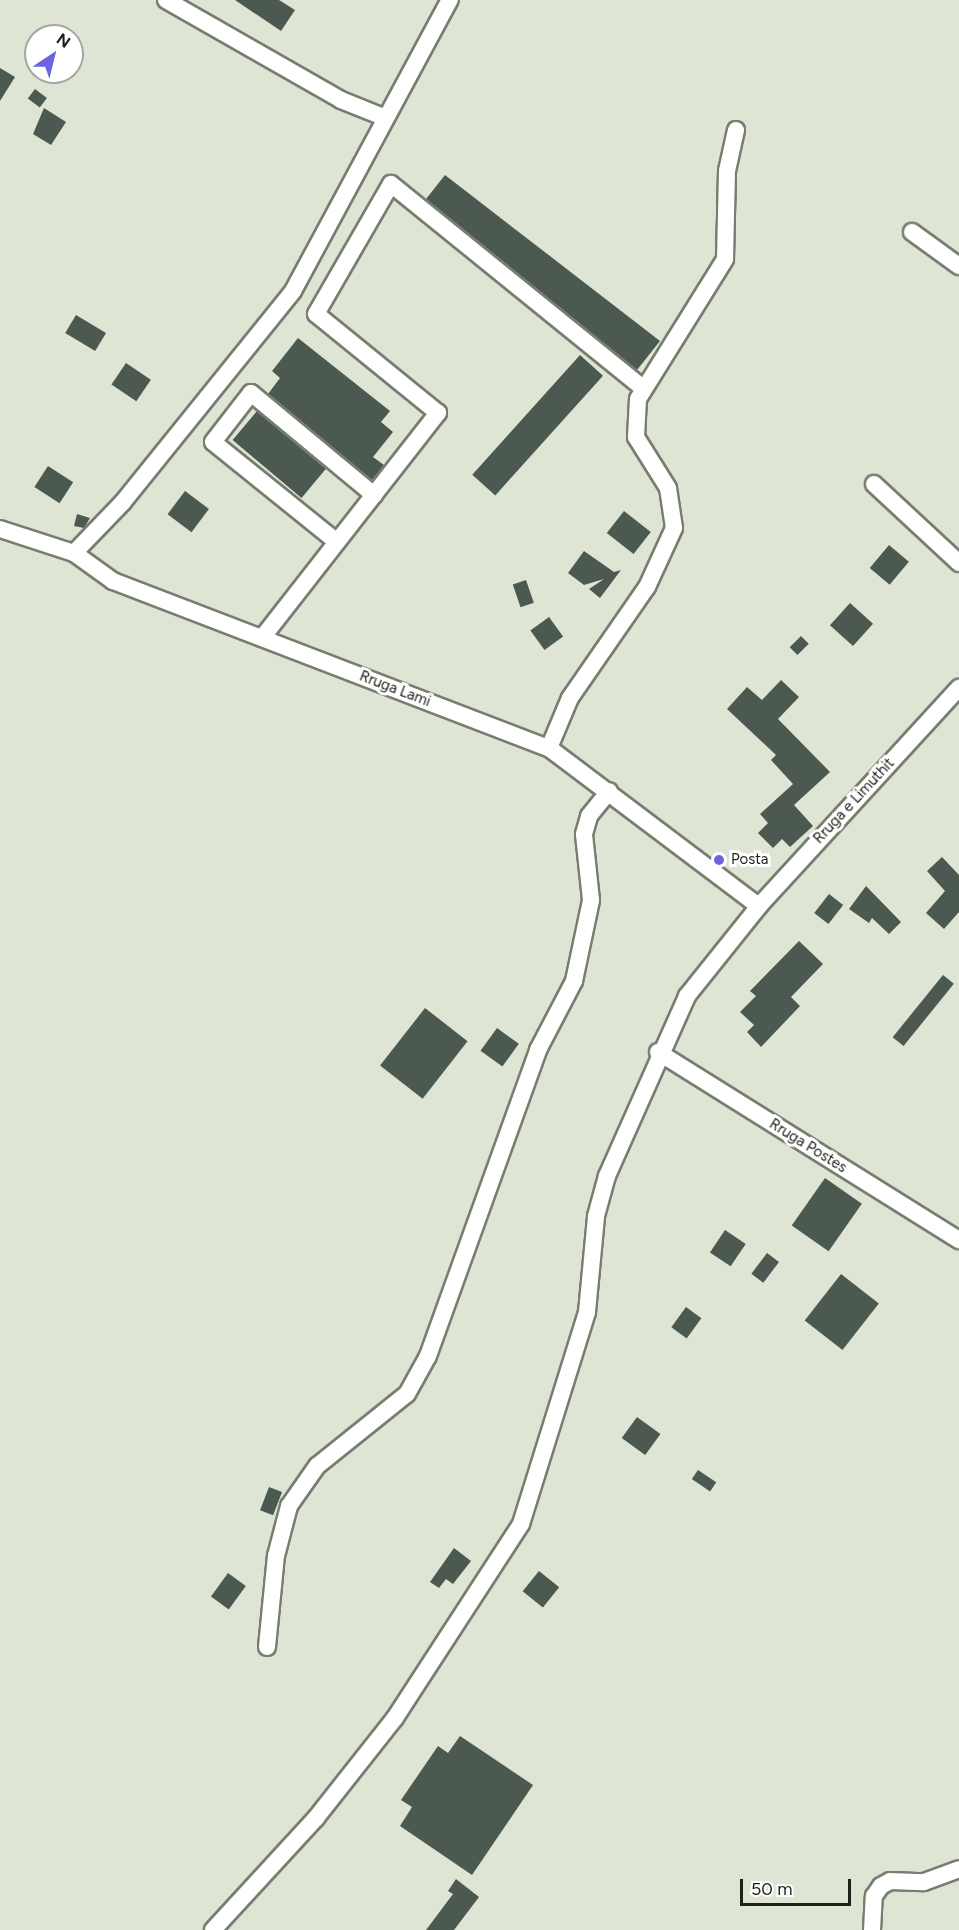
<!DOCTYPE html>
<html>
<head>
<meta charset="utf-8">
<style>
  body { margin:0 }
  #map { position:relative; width:959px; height:1930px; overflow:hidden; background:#dee5d5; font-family:Figtree,sans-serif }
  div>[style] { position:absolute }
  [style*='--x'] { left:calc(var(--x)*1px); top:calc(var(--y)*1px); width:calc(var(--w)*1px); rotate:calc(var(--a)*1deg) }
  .building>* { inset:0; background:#4b5950; transform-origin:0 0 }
  .roads { filter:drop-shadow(2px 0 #777e6f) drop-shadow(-2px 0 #777e6f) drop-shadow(0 2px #777e6f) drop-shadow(0 -2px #777e6f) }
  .minor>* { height:16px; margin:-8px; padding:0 8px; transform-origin:8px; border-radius:8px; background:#fff }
  .dots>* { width:16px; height:16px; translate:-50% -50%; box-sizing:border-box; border:3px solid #fff; border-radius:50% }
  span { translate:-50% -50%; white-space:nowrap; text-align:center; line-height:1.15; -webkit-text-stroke:6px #fff; paint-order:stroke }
  .street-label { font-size:15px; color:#1e201a }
  .poi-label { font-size:15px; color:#1e201a }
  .left { translate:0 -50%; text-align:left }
  .north { position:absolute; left:24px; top:24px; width:60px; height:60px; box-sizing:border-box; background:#fff; border:2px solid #a5a6a3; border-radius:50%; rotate:35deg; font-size:16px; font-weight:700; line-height:24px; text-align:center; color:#1e201a }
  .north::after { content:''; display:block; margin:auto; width:21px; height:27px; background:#6c65df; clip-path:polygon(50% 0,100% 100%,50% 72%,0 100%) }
  .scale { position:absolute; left:740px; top:1879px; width:111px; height:27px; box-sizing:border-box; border:3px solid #1e201a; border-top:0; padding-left:8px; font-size:18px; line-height:21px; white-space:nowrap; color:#1e201a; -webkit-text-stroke:4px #fff; paint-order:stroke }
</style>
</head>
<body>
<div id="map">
  <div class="building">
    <i style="clip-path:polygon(235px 0,279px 0,295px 10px,281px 31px)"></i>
    <i style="clip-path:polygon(0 68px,15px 77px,0 101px)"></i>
    <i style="left:35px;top:89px;width:15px;height:12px;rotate:37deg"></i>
    <i style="clip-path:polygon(44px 108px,66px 122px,51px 145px,33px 134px)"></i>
    <i style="clip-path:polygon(445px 175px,660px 341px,637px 370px,426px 199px)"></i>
    <i style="left:76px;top:315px;width:35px;height:21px;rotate:31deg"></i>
    <i style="clip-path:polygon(298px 338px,390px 411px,381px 422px,393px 432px,373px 457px,384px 465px,372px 480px,268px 394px,280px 378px,272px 371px)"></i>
    <i style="left:580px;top:355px;width:31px;height:161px;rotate:42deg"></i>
    <i style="left:126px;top:363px;width:30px;height:26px;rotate:34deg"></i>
    <i style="left:257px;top:411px;width:90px;height:38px;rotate:40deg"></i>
    <i style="left:48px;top:466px;width:30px;height:25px;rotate:33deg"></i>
    <i style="left:185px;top:491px;width:30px;height:29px;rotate:37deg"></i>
    <i style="left:624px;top:511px;width:34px;height:28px;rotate:38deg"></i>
    <i style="clip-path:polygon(77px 514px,90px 518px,84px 528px,74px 526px)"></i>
    <i style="left:889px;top:545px;width:26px;height:30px;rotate:40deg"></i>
    <i style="clip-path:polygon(584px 551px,614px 572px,621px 570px,600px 598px,589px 589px,604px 579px,584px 585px,568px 573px)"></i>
    <i style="left:526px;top:580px;width:24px;height:14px;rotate:71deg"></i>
    <i style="left:850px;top:603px;width:31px;height:30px;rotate:42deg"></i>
    <i style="left:549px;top:617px;width:24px;height:23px;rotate:54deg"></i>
    <i style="left:801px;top:636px;width:11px;height:16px;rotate:45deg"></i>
    <i style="clip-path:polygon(781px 680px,799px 697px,778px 719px,830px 772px,794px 805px,813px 826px,790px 847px,782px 839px,773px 848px,758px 833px,768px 823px,760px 814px,793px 784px,771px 760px,776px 755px,727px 709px,747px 687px,762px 700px)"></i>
    <i style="clip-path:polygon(942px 857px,959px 875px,959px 912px,944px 929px,926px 913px,945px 891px,927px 871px)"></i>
    <i style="clip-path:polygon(866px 886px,901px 922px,889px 934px,872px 918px,869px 923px,849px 909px)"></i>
    <i style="left:829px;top:894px;width:18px;height:24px;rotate:38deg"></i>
    <i style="clip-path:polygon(799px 941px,823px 964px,791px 997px,800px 1006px,761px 1047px,747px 1032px,754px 1025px,740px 1012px,756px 996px,750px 991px)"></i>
    <i style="left:943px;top:975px;width:14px;height:80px;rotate:39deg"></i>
    <i style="left:425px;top:1008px;width:54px;height:73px;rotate:38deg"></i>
    <i style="left:497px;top:1028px;width:27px;height:28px;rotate:36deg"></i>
    <i style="left:825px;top:1178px;width:45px;height:58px;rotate:35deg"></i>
    <i style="left:725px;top:1230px;width:25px;height:27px;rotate:34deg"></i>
    <i style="left:767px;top:1253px;width:15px;height:26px;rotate:37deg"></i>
    <i style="left:841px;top:1274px;width:48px;height:59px;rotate:38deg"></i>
    <i style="left:686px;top:1307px;width:19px;height:25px;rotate:36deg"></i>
    <i style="left:637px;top:1417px;width:29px;height:26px;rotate:36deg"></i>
    <i style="left:698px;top:1470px;width:22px;height:11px;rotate:34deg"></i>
    <i style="left:269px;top:1487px;width:14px;height:25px;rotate:21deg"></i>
    <i style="clip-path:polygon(454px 1548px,471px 1561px,453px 1584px,446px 1579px,439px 1588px,430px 1582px)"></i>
    <i style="left:539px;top:1571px;width:26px;height:26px;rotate:39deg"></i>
    <i style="left:228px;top:1573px;width:22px;height:29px;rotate:36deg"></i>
    <i style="clip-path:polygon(460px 1736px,533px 1785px,472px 1875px,400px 1826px,412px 1807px,401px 1800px,438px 1746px,448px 1753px)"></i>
    <i style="clip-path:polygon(456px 1879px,479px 1897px,454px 1930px,426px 1930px,453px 1894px,448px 1891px)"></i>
  </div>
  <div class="roads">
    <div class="minor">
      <i style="--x:166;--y:0;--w:202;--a:29.7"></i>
      <i style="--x:341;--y:100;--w:48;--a:21.8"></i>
      <i style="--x:912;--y:232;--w:58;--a:35.9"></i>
      <i style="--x:874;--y:484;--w:116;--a:42.9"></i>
      <i style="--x:0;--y:529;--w:78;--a:18"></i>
      <i style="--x:74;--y:553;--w:48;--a:35.7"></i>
      <i style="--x:113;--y:581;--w:467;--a:21"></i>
      <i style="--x:549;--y:748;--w:263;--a:37"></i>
      <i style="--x:337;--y:542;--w:159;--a:-141.1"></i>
      <i style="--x:213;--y:442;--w:62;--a:-52.2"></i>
      <i style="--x:251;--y:393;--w:160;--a:39.7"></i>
      <i style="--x:74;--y:553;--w:71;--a:-46.1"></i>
      <i style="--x:123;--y:502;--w:271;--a:-51.1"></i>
      <i style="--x:293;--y:291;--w:331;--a:-61.7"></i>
      <i style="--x:262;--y:638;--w:286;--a:-52"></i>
      <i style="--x:438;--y:413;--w:157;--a:-140.9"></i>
      <i style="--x:316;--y:314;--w:150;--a:-60"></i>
      <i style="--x:391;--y:184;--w:324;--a:39"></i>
      <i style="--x:549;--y:748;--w:54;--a:-67.2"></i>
      <i style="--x:570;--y:698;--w:135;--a:-55.3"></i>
      <i style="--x:647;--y:587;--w:65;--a:-65.4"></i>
      <i style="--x:674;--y:528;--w:40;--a:-98.5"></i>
      <i style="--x:668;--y:488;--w:60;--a:-122.1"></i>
      <i style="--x:636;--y:437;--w:38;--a:-87"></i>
      <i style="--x:638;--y:399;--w:165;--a:-58.1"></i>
      <i style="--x:725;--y:259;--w:88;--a:-88.7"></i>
      <i style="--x:727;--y:171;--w:42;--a:-77.6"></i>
      <i style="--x:658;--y:1052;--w:355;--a:32"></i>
      <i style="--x:267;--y:1647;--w:91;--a:-84.4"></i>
      <i style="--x:276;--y:1556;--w:52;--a:-75.4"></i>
      <i style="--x:289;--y:1506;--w:49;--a:-55"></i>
      <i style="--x:317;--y:1466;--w:115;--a:-38.7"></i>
      <i style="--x:407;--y:1394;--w:43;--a:-61.1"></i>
      <i style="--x:428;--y:1356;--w:325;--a:-70.2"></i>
      <i style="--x:538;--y:1050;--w:78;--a:-62.4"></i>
      <i style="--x:574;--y:981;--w:83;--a:-78.1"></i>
      <i style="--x:591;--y:900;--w:66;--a:-96.1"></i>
      <i style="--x:584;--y:834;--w:19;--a:-74"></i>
      <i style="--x:589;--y:816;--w:32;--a:-51"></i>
      <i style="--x:213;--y:1930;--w:152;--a:-47.4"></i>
      <i style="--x:316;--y:1818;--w:127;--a:-51.7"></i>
      <i style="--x:395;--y:1718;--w:231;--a:-57"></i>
      <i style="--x:521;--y:1524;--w:222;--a:-72.7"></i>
      <i style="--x:587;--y:1312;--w:96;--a:-84.6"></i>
      <i style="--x:596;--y:1216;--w:41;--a:-74.6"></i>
      <i style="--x:607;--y:1176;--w:197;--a:-66"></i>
      <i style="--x:687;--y:996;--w:115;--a:-51.3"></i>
      <i style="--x:759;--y:906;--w:296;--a:-47.5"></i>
      <i style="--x:872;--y:1930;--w:34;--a:-87"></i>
      <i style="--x:874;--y:1896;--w:12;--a:-55"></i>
      <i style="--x:881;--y:1886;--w:10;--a:-29"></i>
      <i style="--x:890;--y:1881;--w:34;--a:2"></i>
      <i style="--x:924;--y:1882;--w:37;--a:-20"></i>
    </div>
  </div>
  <div class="dots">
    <i style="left:719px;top:860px;background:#6c65df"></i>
  </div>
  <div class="street-label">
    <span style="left:395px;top:689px;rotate:21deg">Rruga Lami</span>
    <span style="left:854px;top:801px;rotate:-47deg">Rruga e Limuthit</span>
    <span style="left:808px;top:1146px;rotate:32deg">Rruga Postes</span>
  </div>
  <div class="poi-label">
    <span class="left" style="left:731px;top:860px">Posta</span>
  </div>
  <div class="north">N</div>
  <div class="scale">50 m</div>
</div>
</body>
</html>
